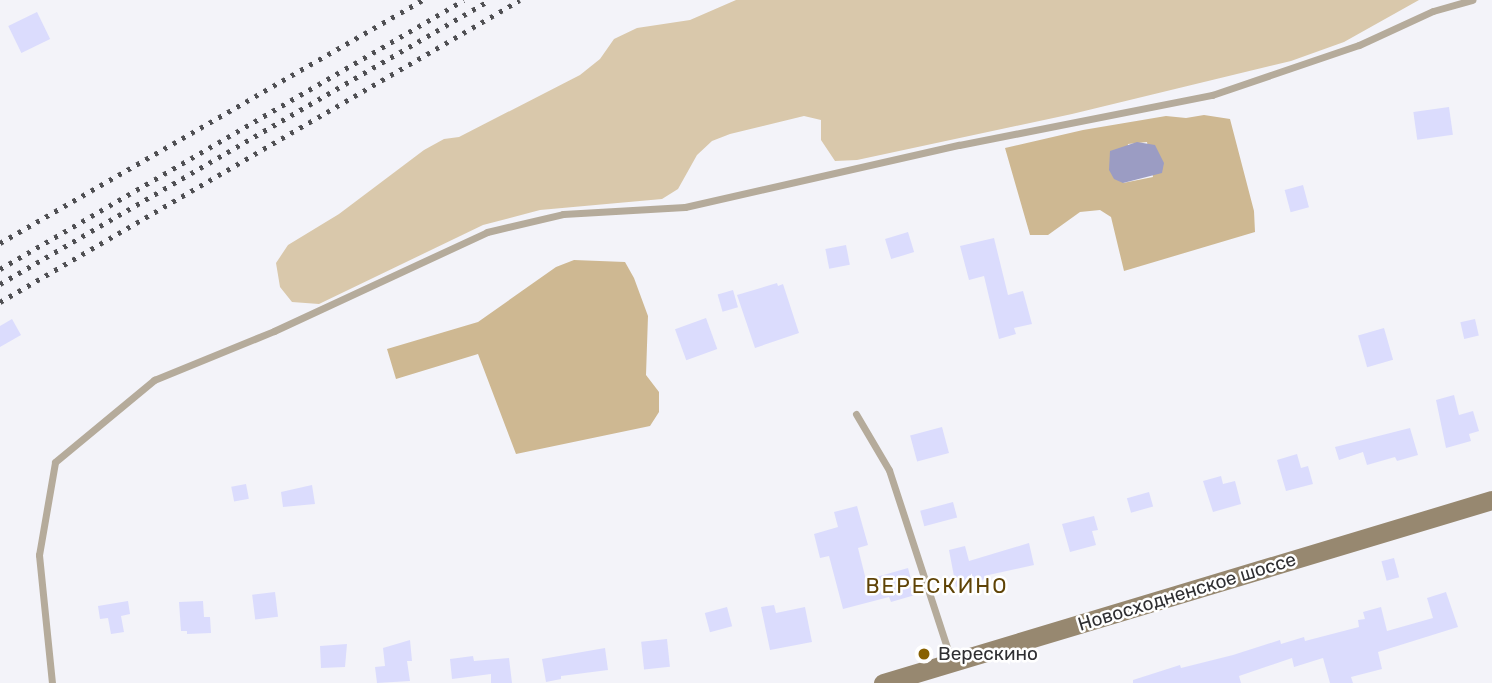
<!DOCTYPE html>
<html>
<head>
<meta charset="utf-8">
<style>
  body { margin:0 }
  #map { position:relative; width:1492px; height:683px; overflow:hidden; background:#f3f3f9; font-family:Rubik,sans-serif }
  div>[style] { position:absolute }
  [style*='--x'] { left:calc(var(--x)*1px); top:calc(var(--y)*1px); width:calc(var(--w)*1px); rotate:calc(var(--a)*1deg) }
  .green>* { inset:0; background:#d9c8ab }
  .forest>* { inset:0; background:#ceb892 }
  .water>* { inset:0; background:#9b9cc3 }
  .building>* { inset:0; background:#dbdcfd; transform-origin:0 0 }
  .service>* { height:7px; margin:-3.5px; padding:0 3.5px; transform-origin:3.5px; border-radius:3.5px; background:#b5ab9b }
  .secondary>* { height:19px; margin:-9.5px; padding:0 9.5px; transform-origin:9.5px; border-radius:9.5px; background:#978870 }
  .rail>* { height:5px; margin-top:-2.5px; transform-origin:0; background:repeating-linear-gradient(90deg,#4f4f53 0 3.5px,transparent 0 10.5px) }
  .dots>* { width:19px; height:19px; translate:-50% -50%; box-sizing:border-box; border:4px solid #fff; border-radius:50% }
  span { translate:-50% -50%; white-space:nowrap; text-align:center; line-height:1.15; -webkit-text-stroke:5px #fff; paint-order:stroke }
  .street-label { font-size:19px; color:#2f2f32 }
  .poi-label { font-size:19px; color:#2f2f32 }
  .left { translate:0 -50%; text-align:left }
  .neighbourhood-label { font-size:21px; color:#5f4306; letter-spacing:2px }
</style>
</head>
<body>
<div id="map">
  <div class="green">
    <i style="clip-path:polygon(736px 0,1419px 0,1344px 42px,1291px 61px,1072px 114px,857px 160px,835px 161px,821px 140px,821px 120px,804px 116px,730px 134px,712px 141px,697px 155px,678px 189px,662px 199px,540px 210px,483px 225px,319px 304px,292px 302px,280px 287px,276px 263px,288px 245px,339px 214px,424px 150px,444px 139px,459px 137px,580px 75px,600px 59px,614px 39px,637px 28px,690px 20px)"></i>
  </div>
  <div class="forest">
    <i style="clip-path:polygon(evenodd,1204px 115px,1230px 119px,1254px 211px,1255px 232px,1124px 271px,1111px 217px,1100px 210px,1080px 212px,1048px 235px,1030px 235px,1005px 148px,1083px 130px,1166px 116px,1186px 118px,1204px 115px,1147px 142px,1153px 177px,1123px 183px,1128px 144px,1147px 142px)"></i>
    <i style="clip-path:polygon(574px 260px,625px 262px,634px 278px,648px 316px,646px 375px,659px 392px,659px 412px,650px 426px,516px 454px,478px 354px,396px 379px,387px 349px,478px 322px,556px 267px)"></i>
  </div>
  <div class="water">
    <i style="clip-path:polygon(1137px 142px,1155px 145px,1164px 163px,1162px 173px,1123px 183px,1114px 179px,1109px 170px,1110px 151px)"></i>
  </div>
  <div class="building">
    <i style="left:37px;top:12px;width:30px;height:32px;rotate:64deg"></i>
    <i style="left:1449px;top:107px;width:28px;height:36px;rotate:82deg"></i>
    <i style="left:1303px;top:185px;width:23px;height:19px;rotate:75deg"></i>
    <i style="left:908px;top:232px;width:21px;height:24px;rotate:73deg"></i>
    <i style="clip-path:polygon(994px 238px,1008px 295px,1023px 291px,1032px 324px,1014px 328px,1016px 334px,999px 339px,984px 276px,969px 280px,960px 246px)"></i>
    <i style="left:846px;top:245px;width:20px;height:21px;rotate:79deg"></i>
    <i style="clip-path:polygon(777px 283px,778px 286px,783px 284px,799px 333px,755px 348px,737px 295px)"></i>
    <i style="left:733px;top:290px;width:18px;height:16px;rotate:74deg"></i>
    <i style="left:706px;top:318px;width:33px;height:33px;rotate:70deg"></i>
    <i style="clip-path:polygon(12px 319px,21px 335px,0 347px,0 326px)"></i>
    <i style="left:1475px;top:319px;width:17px;height:15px;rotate:77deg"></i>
    <i style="left:1384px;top:328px;width:33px;height:27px;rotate:74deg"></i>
    <i style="clip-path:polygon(1454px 395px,1459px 415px,1473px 411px,1479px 431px,1469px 434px,1471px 441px,1446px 448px,1436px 400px)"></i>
    <i style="left:942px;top:427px;width:27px;height:33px;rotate:75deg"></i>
    <i style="clip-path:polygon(1410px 428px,1418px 455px,1397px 461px,1395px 457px,1367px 465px,1363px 452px,1339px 460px,1335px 447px)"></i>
    <i style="clip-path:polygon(1297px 454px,1301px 468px,1308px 466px,1313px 484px,1286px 491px,1277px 460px)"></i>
    <i style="clip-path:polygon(1221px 476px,1223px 484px,1235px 481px,1241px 504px,1213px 512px,1203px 481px)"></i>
    <i style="left:246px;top:484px;width:15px;height:15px;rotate:79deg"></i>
    <i style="clip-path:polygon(312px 485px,315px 504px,283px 507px,281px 492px)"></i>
    <i style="left:1149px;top:492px;width:15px;height:23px;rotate:74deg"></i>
    <i style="left:953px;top:502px;width:16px;height:34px;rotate:75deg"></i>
    <i style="clip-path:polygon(857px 506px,868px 545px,858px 548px,866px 580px,908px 568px,915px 595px,891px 602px,889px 597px,843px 609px,829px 556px,820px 558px,814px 534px,838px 527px,834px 512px)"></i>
    <i style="clip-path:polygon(1094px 516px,1098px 530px,1092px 531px,1096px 545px,1070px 552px,1062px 524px)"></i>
    <i style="clip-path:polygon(1029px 543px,1034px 565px,984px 576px,985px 579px,956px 587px,949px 550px,965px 546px,969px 561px)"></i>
    <i style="left:1394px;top:558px;width:20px;height:13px;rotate:75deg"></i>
    <i style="left:275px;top:592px;width:25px;height:23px;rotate:83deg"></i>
    <i style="clip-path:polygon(1446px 592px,1458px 627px,1378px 652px,1382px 669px,1351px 677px,1353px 683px,1330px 683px,1323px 658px,1294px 667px,1292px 658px,1239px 676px,1241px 683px,1133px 683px,1133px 680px,1180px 665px,1181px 668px,1233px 655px,1280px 640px,1281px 644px,1304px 637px,1305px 641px,1359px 627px,1358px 620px,1365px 619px,1363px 612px,1381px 607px,1387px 631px,1433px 618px,1427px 598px)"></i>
    <i style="clip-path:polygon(128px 601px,130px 614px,121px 616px,124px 632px,111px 634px,108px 618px,100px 619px,98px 606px)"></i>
    <i style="clip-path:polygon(203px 601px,204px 617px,210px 617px,211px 633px,187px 634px,187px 631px,181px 631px,179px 602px)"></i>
    <i style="clip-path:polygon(774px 605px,776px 613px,805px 607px,812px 642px,770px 650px,761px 607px)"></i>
    <i style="left:727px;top:607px;width:20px;height:23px;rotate:75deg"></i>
    <i style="left:667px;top:639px;width:28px;height:26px;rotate:84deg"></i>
    <i style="clip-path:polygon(410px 640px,412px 661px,407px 661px,410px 681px,377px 683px,375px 667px,385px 666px,383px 648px)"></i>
    <i style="clip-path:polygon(347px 644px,345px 667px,321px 668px,320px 646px)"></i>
    <i style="clip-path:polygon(605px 648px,608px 670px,561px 676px,561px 679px,546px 682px,542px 659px)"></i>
    <i style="clip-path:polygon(473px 656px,474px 661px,509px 658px,512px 683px,491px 683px,491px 674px,452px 679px,450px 659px)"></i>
  </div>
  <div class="service">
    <i style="--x:856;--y:414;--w:65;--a:59.5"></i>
    <i style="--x:889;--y:470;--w:200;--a:71.9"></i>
    <i style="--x:52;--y:683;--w:129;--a:-95.8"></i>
    <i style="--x:39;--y:555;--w:94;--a:-80.2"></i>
    <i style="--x:55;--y:462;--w:129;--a:-39.6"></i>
    <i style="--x:154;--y:380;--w:130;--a:-22.2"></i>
    <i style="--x:274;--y:331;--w:235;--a:-24.9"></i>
    <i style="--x:487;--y:232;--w:78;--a:-13.3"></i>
    <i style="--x:563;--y:214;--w:122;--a:-3.3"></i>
    <i style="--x:685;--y:207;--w:281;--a:-12.8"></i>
    <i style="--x:959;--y:145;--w:258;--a:-11.2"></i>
    <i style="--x:1212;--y:95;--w:155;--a:-18.8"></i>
    <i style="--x:1359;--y:45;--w:81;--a:-24.7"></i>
    <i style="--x:1433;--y:11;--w:41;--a:-15.8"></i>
  </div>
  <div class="secondary">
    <i style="--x:883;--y:683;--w:636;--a:-16.73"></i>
  </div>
  <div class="rail">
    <i style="--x:0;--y:243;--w:488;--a:-29.9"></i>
    <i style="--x:0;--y:269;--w:536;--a:-30.1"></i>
    <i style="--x:0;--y:284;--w:566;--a:-30.1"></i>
    <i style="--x:0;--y:302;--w:601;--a:-30.15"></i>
  </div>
  <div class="dots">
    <i style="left:924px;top:654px;background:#886000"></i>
  </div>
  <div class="street-label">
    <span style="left:1187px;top:592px;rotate:-17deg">Новосходненское шоссе</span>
  </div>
  <div class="poi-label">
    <span class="left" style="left:938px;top:654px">Верескино</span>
  </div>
  <div class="neighbourhood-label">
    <span style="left:937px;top:586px">ВЕРЕСКИНО</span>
  </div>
</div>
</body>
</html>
